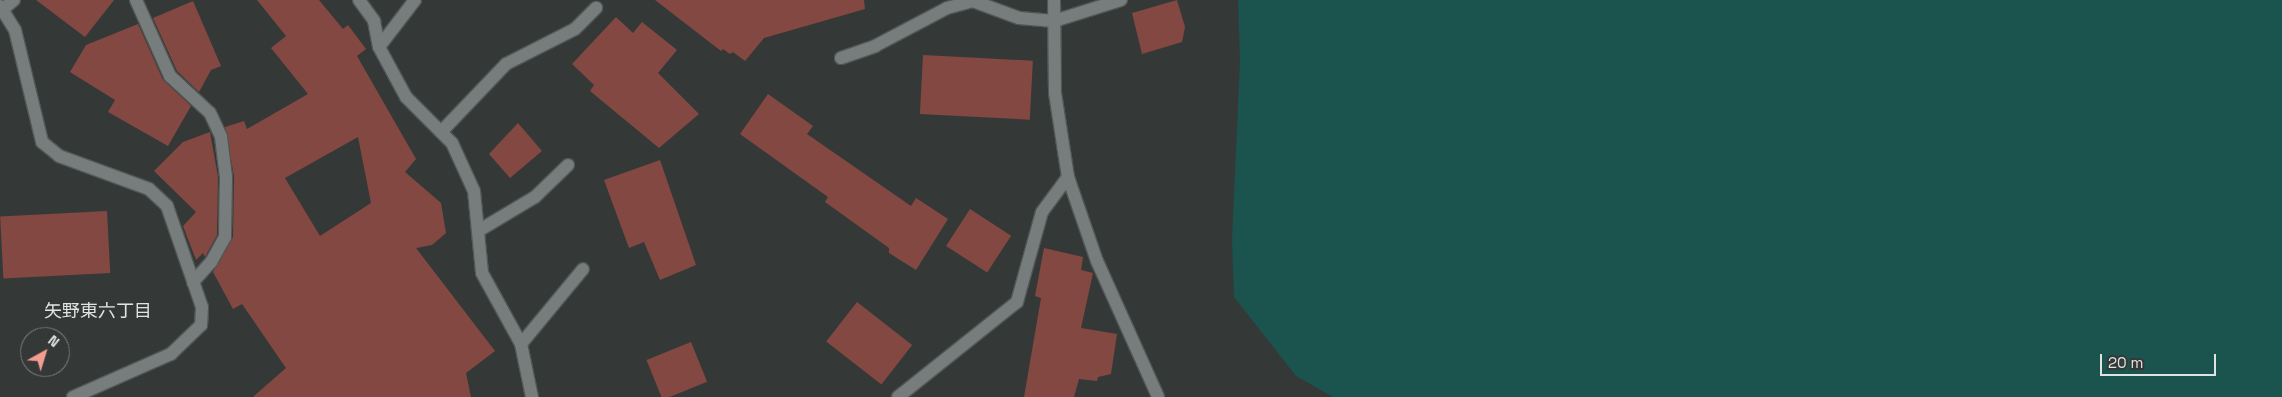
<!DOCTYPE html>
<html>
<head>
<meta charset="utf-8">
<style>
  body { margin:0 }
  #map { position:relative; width:2282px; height:397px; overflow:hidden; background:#343938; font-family:"Space Grotesk","Noto Sans JP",sans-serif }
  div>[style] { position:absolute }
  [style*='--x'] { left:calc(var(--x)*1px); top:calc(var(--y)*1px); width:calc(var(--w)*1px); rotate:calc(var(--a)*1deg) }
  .green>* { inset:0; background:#1b534e }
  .building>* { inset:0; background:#834841; transform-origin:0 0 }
  .roads { filter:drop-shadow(1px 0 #525756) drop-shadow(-1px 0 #525756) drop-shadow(0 1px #525756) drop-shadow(0 -1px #525756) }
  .lane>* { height:12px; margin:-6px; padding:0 6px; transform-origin:6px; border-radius:6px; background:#777d7c }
  .street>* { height:12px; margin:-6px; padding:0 6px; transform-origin:6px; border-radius:6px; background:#777d7c }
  span { translate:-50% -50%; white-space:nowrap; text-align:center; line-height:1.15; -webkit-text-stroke:4px #343938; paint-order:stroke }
  .neighbourhood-label { font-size:18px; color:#dfe3e2 }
  .north { position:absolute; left:20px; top:327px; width:50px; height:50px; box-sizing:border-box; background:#343938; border:1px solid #787d7c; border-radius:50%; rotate:39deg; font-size:14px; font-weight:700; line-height:20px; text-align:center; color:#dfe3e2 }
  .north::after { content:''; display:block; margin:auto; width:18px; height:22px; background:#f59c90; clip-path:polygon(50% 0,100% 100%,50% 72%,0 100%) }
  .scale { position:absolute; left:2100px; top:354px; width:116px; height:22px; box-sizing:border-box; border:2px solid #dfe3e2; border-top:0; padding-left:6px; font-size:15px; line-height:18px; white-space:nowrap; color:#dfe3e2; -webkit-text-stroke:4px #343938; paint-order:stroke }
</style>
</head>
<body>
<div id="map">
  <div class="green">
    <i style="clip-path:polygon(1238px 0,2282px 0,2282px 397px,1333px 397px,1296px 376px,1234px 297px,1232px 240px,1240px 61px)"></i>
  </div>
  <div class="building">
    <i style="clip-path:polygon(36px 0,114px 0,85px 37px)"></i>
    <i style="clip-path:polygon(evenodd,257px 0,319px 0,343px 29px,348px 25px,366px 49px,357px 56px,416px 159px,405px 172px,441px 203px,446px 233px,432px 245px,416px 248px,495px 351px,466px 373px,471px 397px,253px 397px,286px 368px,242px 304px,233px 309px,213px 272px,233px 237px,234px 176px,225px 127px,244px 121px,247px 129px,308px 94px,271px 48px,286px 36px,257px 0,358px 137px,371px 203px,320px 236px,285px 178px,358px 137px)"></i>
    <i style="clip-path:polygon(655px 0,864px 0,865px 9px,764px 38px,745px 61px,733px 52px,730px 54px,723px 49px,721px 51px)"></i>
    <i style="clip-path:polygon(1177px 0,1185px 27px,1182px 42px,1142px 54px,1132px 13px)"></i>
    <i style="clip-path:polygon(193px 1px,221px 66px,211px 70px,199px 92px,177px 71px,153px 18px)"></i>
    <i style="clip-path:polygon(616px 17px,633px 33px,642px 22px,677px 50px,658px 73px,699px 114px,659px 148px,590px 91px,594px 85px,572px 64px)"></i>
    <i style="clip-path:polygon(138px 24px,163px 80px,191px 106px,168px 146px,108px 112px,115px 100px,70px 72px,86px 45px)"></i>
    <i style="left:923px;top:55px;width:110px;height:59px;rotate:3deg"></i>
    <i style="clip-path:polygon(768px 94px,813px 126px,807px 134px,911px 206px,916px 198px,948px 219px,916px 270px,889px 253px,889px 248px,825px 202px,828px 197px,740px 134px)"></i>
    <i style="clip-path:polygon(518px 123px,542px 151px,510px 178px,489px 154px)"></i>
    <i style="clip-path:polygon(210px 132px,218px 177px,217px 235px,205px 257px,203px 253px,196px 260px,183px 226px,196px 212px,154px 171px,183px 142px)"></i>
    <i style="clip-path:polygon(660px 160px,696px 265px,660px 280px,644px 242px,629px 248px,604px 180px)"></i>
    <i style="left:970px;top:209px;width:49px;height:44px;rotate:33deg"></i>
    <i style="left:107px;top:211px;width:62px;height:107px;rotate:87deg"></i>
    <i style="clip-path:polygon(1044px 248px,1083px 257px,1081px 270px,1093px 273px,1081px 328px,1117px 334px,1111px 374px,1098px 377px,1097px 381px,1079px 379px,1074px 397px,1024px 397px,1041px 298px,1035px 296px)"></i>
    <i style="left:857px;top:302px;width:70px;height:50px;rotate:38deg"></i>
    <i style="left:691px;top:342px;width:43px;height:48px;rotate:68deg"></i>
  </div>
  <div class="roads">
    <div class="lane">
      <i style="--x:136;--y:0;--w:83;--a:65.9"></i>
      <i style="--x:170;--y:76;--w:54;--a:42.8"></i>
      <i style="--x:210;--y:113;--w:26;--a:65"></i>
      <i style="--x:221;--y:137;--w:40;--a:82.9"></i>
      <i style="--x:226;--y:177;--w:60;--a:91"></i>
      <i style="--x:225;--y:237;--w:29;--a:119"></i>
      <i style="--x:211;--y:262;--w:27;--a:132"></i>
      <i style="--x:359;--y:0;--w:26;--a:54"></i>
      <i style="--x:374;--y:21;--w:26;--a:79"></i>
      <i style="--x:3;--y:9;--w:14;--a:-39"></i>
      <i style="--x:841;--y:58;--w:36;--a:-19"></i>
      <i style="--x:875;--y:46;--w:81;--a:-27.8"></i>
      <i style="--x:947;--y:8;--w:27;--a:-15"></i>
      <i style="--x:973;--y:1;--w:49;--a:20.3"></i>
      <i style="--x:1019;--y:18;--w:35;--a:5"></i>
      <i style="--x:1054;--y:21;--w:70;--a:-17.4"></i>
      <i style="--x:441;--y:132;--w:94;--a:-46.3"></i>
      <i style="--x:506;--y:64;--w:77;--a:-26.9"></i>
      <i style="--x:575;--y:29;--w:30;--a:-45"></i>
      <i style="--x:1068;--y:177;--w:89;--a:71"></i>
      <i style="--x:1097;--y:261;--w:149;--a:65.8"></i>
      <i style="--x:478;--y:231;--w:66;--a:-30.8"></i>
      <i style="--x:535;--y:197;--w:46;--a:-44.1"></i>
      <i style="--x:521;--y:344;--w:97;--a:-50.4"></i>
    </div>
    <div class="street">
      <i style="--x:415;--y:0;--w:59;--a:127.5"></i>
      <i style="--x:379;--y:47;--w:57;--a:61.6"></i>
      <i style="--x:406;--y:97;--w:65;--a:45"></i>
      <i style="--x:452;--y:143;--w:53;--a:65.4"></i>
      <i style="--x:474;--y:191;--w:82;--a:84.4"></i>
      <i style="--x:482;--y:273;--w:81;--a:61.2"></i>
      <i style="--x:521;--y:344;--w:54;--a:78.3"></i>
      <i style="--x:0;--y:6;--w:28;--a:58"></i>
      <i style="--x:15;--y:30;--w:115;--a:76.4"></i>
      <i style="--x:42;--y:142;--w:22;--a:39"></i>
      <i style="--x:59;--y:156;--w:96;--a:20.1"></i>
      <i style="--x:149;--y:189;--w:25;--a:43"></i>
      <i style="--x:167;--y:206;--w:107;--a:70.9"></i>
      <i style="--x:202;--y:307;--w:18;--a:93"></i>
      <i style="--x:201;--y:325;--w:42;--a:136"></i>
      <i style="--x:171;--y:354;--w:107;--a:156.3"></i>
      <i style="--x:898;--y:397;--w:152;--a:-38.6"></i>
      <i style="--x:1017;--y:302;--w:93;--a:-74.5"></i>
      <i style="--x:1042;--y:212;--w:44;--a:-53.4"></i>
      <i style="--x:1068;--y:177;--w:85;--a:-98.8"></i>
      <i style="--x:1055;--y:93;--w:93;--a:-90.6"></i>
    </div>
  </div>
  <div class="neighbourhood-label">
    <span style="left:98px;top:311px">矢野東六丁目</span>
  </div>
  <div class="north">N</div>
  <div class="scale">20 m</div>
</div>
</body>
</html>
